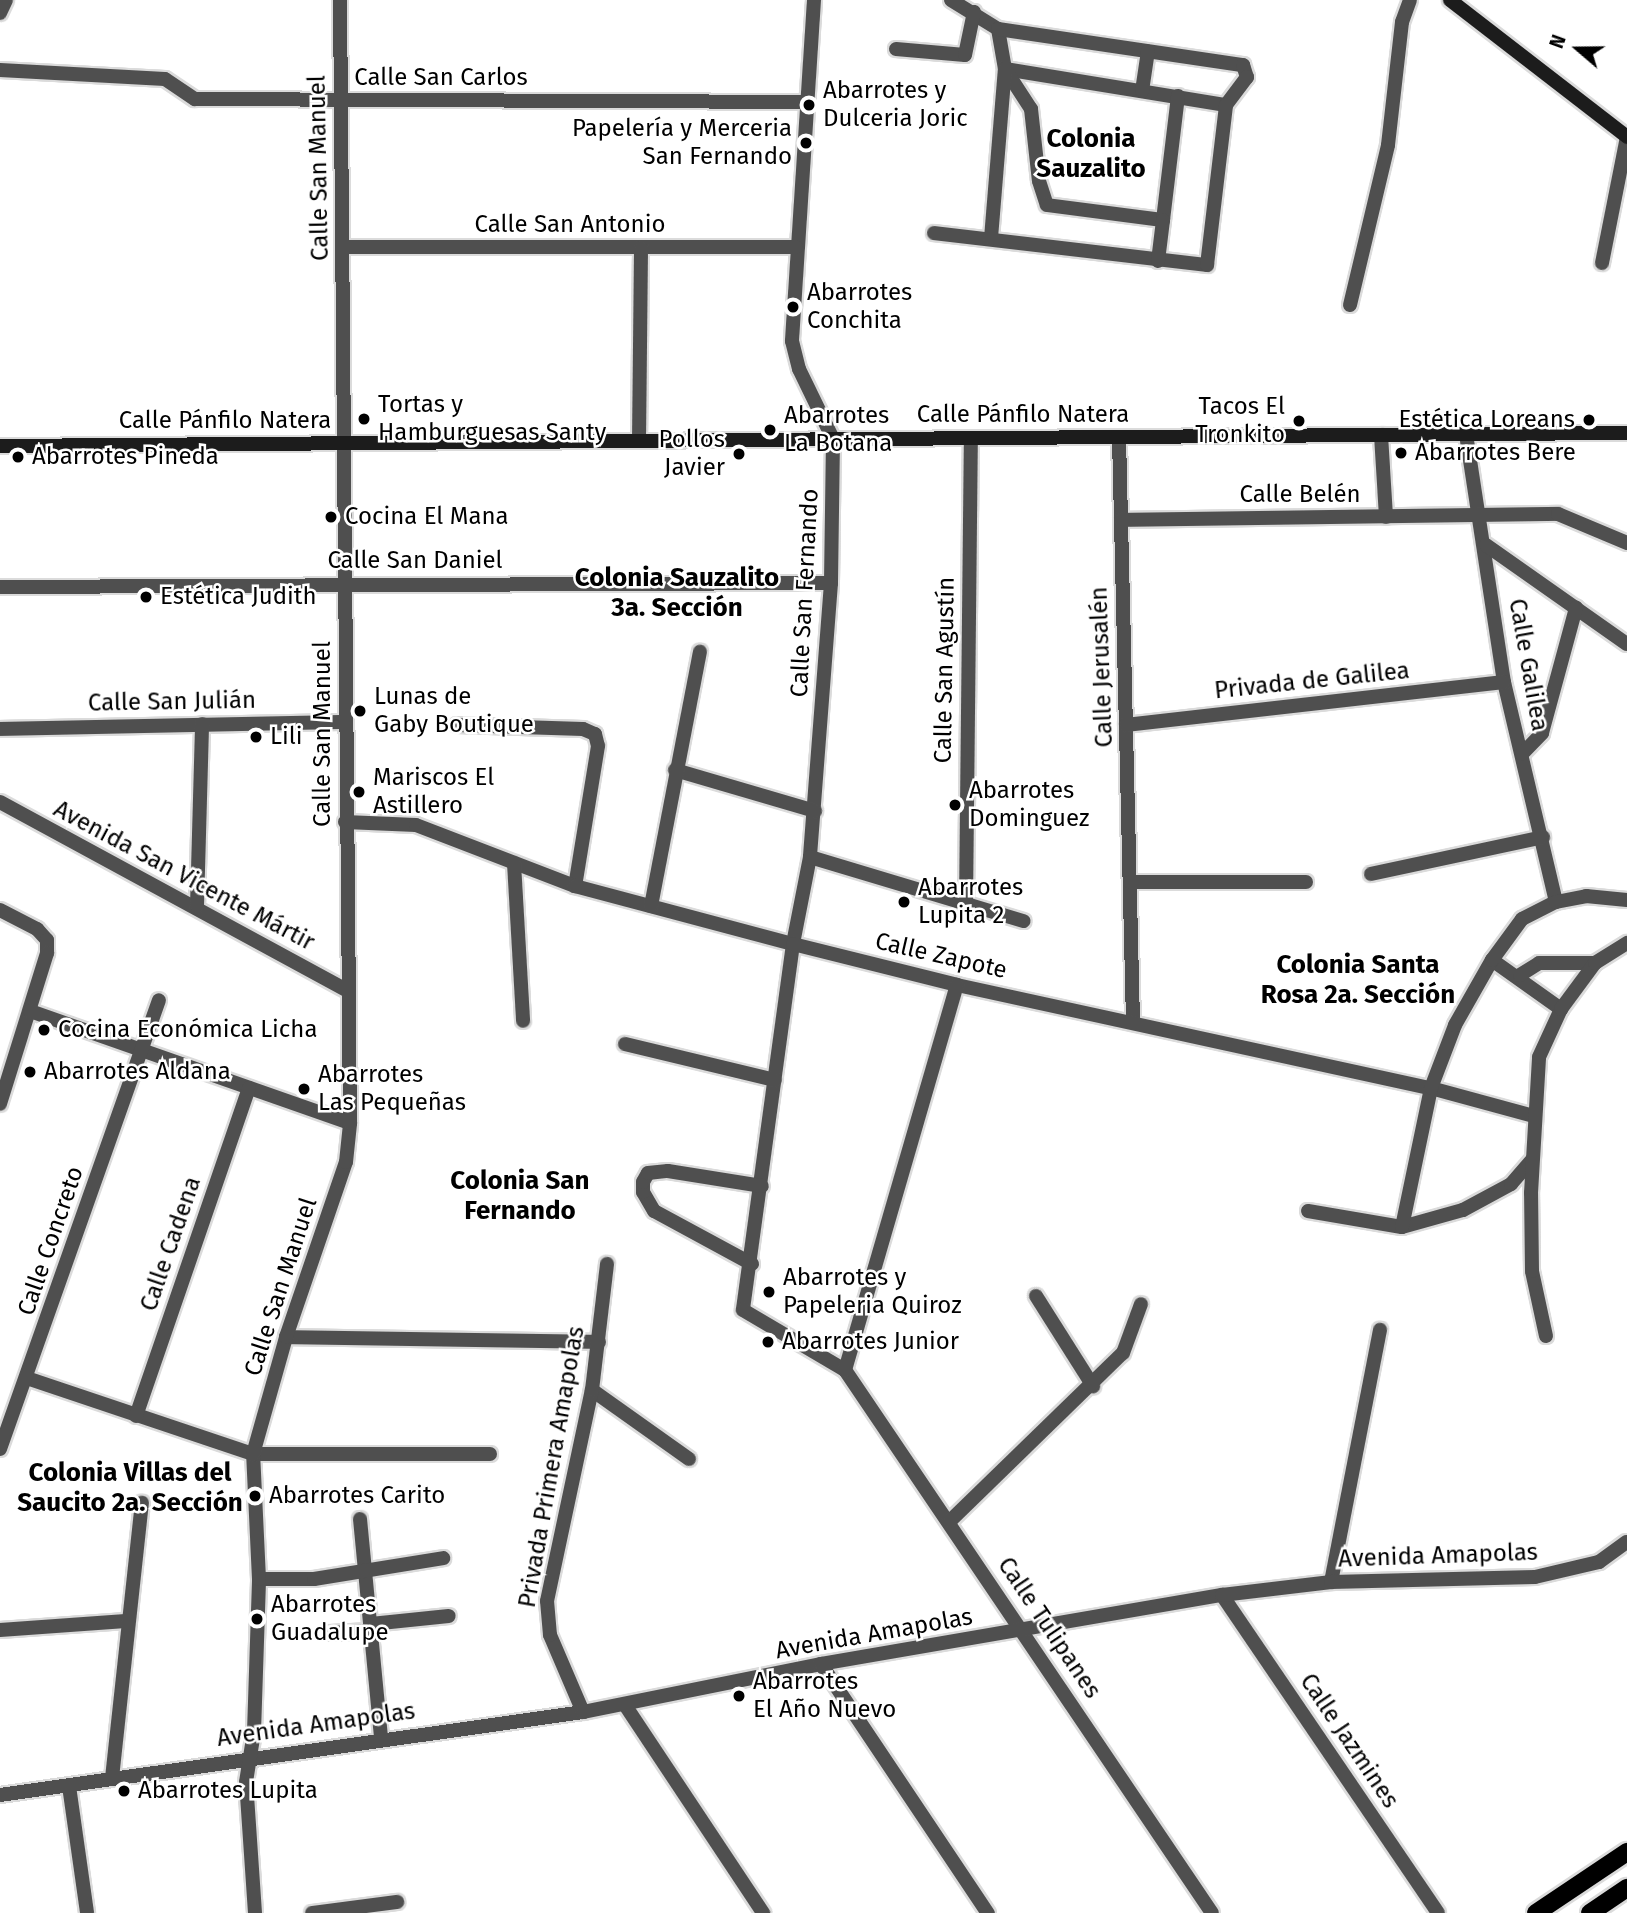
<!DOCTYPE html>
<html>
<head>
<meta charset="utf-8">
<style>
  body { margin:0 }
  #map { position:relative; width:1627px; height:1913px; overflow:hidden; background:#fff; font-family:"Fira Sans",sans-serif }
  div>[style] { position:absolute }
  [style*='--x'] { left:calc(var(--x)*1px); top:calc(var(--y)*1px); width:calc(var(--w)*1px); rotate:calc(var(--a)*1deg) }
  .roads { filter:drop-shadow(2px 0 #dbdbdb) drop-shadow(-2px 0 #dbdbdb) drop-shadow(0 2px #dbdbdb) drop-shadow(0 -2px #dbdbdb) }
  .minor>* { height:14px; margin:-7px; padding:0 7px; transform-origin:7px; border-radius:7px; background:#4f4f4f }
  .secondary>* { height:14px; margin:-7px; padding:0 7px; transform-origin:7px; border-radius:7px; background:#1c1c1c }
  .primary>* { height:18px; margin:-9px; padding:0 9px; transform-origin:9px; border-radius:9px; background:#000 }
  .dots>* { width:19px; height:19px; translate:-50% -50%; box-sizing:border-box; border:4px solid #fff; border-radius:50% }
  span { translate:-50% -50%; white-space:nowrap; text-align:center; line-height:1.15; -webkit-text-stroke:5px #fff; paint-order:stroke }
  .street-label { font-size:24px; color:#000 }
  .poi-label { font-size:24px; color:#000 }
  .left { translate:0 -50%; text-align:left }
  .right { translate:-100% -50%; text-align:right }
  .neighbourhood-label { font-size:26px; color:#000; font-weight:700 }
  .north { position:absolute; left:1543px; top:14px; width:70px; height:70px; -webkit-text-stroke:5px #fff; paint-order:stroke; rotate:290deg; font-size:19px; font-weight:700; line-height:28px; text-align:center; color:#000 }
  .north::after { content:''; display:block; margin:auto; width:24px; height:32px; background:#000; clip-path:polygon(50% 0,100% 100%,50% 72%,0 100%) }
</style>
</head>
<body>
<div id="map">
  <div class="roads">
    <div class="minor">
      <i style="--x:814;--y:0;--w:342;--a:93.7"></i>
      <i style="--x:792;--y:341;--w:29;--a:76"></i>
      <i style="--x:799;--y:369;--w:78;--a:64.1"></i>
      <i style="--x:833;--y:439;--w:144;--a:90.8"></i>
      <i style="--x:831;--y:583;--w:275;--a:94.4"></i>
      <i style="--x:810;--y:857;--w:89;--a:101.1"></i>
      <i style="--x:793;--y:944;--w:369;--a:97.8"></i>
      <i style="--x:743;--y:1310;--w:118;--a:30.5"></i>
      <i style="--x:845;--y:1370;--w:655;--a:55.95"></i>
      <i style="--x:951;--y:0;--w:55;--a:31.7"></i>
      <i style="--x:998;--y:29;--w:41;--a:80.1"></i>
      <i style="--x:1005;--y:69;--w:224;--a:9.3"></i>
      <i style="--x:0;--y:13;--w:14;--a:-65"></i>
      <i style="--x:998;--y:29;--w:248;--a:8.4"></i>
      <i style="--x:1243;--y:65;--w:13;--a:72"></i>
      <i style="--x:1247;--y:77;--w:35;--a:127"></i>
      <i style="--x:896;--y:49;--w:69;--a:5"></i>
      <i style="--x:965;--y:55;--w:44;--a:-78.2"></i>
      <i style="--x:1005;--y:69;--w:48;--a:57"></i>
      <i style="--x:1031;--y:109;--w:72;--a:83.7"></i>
      <i style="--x:1039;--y:181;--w:25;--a:72"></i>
      <i style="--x:1047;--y:205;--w:117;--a:7.4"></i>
      <i style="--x:1163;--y:220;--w:125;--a:-83.1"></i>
      <i style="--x:0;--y:70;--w:165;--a:3.1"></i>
      <i style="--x:165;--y:79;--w:36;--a:34"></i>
      <i style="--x:195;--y:99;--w:610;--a:0.28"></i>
      <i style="--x:1142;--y:91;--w:40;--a:-81.5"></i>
      <i style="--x:934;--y:233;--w:275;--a:6.7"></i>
      <i style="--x:1207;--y:265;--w:161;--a:-83.2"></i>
      <i style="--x:991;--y:238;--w:170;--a:-85.3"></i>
      <i style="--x:343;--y:247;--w:453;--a:0"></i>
      <i style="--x:1158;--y:261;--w:41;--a:-83"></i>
      <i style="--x:1602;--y:263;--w:128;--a:-78.8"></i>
      <i style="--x:1350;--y:305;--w:164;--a:-76.6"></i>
      <i style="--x:1388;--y:145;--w:124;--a:-83.5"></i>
      <i style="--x:1402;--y:22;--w:23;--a:-70"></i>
      <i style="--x:1466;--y:434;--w:251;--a:81.3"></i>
      <i style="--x:1504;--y:682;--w:226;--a:76.7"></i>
      <i style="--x:1381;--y:435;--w:82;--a:86.5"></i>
      <i style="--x:1119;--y:437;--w:584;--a:88.63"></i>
      <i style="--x:639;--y:441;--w:193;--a:-89.4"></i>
      <i style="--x:1121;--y:520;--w:437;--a:-0.8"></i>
      <i style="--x:1558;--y:514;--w:75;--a:22.8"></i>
      <i style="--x:1486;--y:545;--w:172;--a:35.1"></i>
      <i style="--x:0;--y:587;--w:831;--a:-0.28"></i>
      <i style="--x:457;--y:725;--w:126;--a:1.8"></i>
      <i style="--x:583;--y:729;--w:13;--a:23"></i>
      <i style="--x:595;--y:734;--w:12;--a:76"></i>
      <i style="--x:598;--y:746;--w:142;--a:99.3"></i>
      <i style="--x:1126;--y:725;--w:380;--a:-6.5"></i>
      <i style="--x:0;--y:729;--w:345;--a:-1.2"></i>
      <i style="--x:1522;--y:754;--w:29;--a:-46"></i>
      <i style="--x:1542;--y:733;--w:130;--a:-74.8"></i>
      <i style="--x:675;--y:770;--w:146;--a:16.3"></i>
      <i style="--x:0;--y:802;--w:394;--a:28.5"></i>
      <i style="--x:345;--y:822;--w:71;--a:2.4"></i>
      <i style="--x:416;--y:825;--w:170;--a:21"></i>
      <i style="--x:575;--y:886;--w:226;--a:14.9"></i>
      <i style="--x:793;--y:944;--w:169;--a:14"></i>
      <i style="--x:957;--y:985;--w:485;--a:12.3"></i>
      <i style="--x:1431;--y:1088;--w:107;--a:15.2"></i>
      <i style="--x:810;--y:857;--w:223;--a:16.7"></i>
      <i style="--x:514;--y:863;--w:158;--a:86.7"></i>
      <i style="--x:1371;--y:874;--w:176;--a:-12.1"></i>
      <i style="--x:1130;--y:882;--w:176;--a:0"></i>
      <i style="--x:966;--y:903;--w:465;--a:-89.4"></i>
      <i style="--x:197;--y:906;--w:182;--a:-88.4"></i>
      <i style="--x:651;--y:906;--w:259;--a:-79.1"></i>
      <i style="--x:0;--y:910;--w:42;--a:27.2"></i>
      <i style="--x:37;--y:929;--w:15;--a:48"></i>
      <i style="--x:47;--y:940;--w:13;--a:90"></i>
      <i style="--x:47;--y:953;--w:158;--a:107.3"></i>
      <i style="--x:1492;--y:960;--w:85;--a:35.4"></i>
      <i style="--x:1520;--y:975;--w:22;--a:-32"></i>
      <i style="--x:1539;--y:963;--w:56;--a:0"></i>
      <i style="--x:30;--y:1011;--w:339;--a:19.3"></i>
      <i style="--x:625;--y:1044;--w:154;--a:13.5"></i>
      <i style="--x:1308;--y:1211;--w:95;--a:9.7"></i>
      <i style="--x:1402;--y:1227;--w:63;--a:-15.6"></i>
      <i style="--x:1463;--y:1210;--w:55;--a:-28.4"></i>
      <i style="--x:1511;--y:1184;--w:32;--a:-49"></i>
      <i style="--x:1402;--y:1227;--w:142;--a:-78.2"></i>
      <i style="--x:1431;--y:1088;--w:67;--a:-69.1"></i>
      <i style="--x:1455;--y:1025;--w:75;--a:-60.4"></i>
      <i style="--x:1492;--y:960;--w:51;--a:-53.8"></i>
      <i style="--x:1522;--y:919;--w:38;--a:-27"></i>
      <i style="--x:1556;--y:902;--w:31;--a:-11"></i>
      <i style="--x:1586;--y:896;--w:41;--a:5.6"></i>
      <i style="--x:752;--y:1264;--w:111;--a:-151.6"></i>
      <i style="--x:654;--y:1211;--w:22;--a:-120"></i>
      <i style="--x:643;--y:1192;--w:10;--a:-90"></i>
      <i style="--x:643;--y:1182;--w:10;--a:-61"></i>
      <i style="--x:648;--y:1173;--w:20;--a:-6"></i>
      <i style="--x:668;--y:1171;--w:95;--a:9.1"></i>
      <i style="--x:1036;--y:1296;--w:107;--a:57.7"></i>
      <i style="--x:1546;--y:1336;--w:66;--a:-102.2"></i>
      <i style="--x:1532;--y:1271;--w:78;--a:-90.7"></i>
      <i style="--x:1531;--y:1193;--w:136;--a:-86.6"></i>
      <i style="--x:1539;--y:1057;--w:53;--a:-65.4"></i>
      <i style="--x:1561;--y:1009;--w:57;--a:-53.5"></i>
      <i style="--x:1595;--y:963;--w:38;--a:-32"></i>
      <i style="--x:286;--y:1337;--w:313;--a:0.9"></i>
      <i style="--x:845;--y:1370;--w:401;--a:-73.8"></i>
      <i style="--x:27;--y:1378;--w:238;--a:18.6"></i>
      <i style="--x:253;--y:1454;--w:237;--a:0"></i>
      <i style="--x:592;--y:1390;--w:119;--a:35.4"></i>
      <i style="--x:136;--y:1416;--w:347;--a:-71"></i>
      <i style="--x:0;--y:1449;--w:476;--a:-70.5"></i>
      <i style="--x:360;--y:1519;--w:221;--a:84.5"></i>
      <i style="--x:950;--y:1521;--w:241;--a:-44.2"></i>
      <i style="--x:1123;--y:1353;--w:52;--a:-69.8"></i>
      <i style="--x:259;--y:1579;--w:55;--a:0"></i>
      <i style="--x:314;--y:1579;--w:131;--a:-9.2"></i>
      <i style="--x:1331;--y:1582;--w:257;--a:-79"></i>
      <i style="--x:1222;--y:1595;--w:384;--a:55.8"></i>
      <i style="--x:371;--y:1624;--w:78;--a:-5.9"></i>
      <i style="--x:0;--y:1630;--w:126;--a:-4.1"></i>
      <i style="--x:330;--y:1633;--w:42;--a:-2.7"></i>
      <i style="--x:821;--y:1664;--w:300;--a:56.2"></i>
      <i style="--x:625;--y:1705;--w:250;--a:56.4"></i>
      <i style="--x:583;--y:1712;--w:84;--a:-113.2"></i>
      <i style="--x:550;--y:1635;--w:34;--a:-95"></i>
      <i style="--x:547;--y:1601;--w:216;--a:-78"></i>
      <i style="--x:592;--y:1390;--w:127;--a:-83.2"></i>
      <i style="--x:112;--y:1778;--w:277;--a:-83.8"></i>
      <i style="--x:69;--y:1786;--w:128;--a:81.9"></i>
      <i style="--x:0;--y:1795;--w:589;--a:-8.1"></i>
      <i style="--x:583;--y:1712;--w:243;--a:-11.4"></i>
      <i style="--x:821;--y:1664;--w:407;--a:-9.8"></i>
      <i style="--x:1222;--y:1595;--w:110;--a:-6.8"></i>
      <i style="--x:1331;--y:1582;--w:204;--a:-1.4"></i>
      <i style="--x:1535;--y:1577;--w:66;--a:-13.2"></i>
      <i style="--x:1599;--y:1562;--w:34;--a:-36"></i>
      <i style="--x:255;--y:1913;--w:131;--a:-93.9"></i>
      <i style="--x:246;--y:1782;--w:51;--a:-80.9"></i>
      <i style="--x:254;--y:1732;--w:153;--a:-88.1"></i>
      <i style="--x:259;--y:1579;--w:125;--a:-92.7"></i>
      <i style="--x:253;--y:1454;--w:122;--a:-74.2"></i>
      <i style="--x:286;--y:1337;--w:185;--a:-71.1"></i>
      <i style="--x:346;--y:1162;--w:39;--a:-84"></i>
      <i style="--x:350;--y:1123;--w:1123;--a:-90.51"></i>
      <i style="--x:312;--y:1913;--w:86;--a:-7.4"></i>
    </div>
    <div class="secondary">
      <i style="--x:1450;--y:0;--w:224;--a:37.7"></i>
      <i style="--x:0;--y:446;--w:1627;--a:-0.46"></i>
    </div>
    <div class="primary">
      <i style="--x:1536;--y:1913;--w:110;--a:-33.8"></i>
      <i style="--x:1590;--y:1913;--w:45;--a:-34"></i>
    </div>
  </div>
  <div class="dots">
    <i style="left:809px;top:105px;background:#000"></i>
    <i style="left:806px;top:143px;background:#000"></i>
    <i style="left:793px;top:307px;background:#000"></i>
    <i style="left:364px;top:419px;background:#000"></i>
    <i style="left:1589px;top:420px;background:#000"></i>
    <i style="left:1299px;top:421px;background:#000"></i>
    <i style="left:770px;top:430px;background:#000"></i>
    <i style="left:1401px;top:453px;background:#000"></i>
    <i style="left:739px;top:454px;background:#000"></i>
    <i style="left:18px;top:457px;background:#000"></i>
    <i style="left:331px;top:517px;background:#000"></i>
    <i style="left:146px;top:597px;background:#000"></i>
    <i style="left:360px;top:711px;background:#000"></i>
    <i style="left:256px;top:737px;background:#000"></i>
    <i style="left:359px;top:792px;background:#000"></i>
    <i style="left:955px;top:805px;background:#000"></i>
    <i style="left:904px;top:902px;background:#000"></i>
    <i style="left:44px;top:1030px;background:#000"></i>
    <i style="left:30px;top:1072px;background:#000"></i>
    <i style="left:304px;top:1089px;background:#000"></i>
    <i style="left:769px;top:1292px;background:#000"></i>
    <i style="left:768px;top:1342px;background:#000"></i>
    <i style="left:255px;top:1496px;background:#000"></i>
    <i style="left:257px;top:1619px;background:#000"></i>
    <i style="left:739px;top:1696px;background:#000"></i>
    <i style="left:124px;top:1791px;background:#000"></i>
  </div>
  <div class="street-label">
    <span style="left:441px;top:78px">Calle San Carlos</span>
    <span style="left:319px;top:168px;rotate:-91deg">Calle San Manuel</span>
    <span style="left:570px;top:225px">Calle San Antonio</span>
    <span style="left:1023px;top:415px">Calle Pánfilo Natera</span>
    <span style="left:225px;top:421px">Calle Pánfilo Natera</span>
    <span style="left:1300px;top:495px">Calle Belén</span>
    <span style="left:415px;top:561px">Calle San Daniel</span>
    <span style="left:805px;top:593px;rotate:-87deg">Calle San Fernando</span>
    <span style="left:1528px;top:665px;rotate:80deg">Calle Galilea</span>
    <span style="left:1102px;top:667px;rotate:-92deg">Calle Jerusalén</span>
    <span style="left:945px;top:670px;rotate:-89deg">Calle San Agustín</span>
    <span style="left:1312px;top:681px;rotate:-6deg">Privada de Galilea</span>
    <span style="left:172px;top:702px;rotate:-1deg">Calle San Julián</span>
    <span style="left:323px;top:734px;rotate:-90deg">Calle San Manuel</span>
    <span style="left:184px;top:876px;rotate:28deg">Avenida San Vicente Mártir</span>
    <span style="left:941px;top:956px;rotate:13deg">Calle Zapote</span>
    <span style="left:51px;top:1241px;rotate:-71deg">Calle Concreto</span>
    <span style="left:171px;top:1244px;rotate:-71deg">Calle Cadena</span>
    <span style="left:281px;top:1287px;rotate:-72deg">Calle San Manuel</span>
    <span style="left:552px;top:1467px;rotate:-80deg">Privada Primera Amapolas</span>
    <span style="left:1438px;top:1556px;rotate:-2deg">Avenida Amapolas</span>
    <span style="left:1049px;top:1628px;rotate:56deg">Calle Tulipanes</span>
    <span style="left:874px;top:1634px;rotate:-10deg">Avenida Amapolas</span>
    <span style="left:316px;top:1725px;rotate:-8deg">Avenida Amapolas</span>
    <span style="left:1349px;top:1741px;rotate:56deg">Calle Jazmines</span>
  </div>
  <div class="poi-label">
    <span class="left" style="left:823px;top:105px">Abarrotes y<br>Dulceria Joric</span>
    <span class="right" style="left:792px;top:143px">Papelería y Merceria<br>San Fernando</span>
    <span class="left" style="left:807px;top:307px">Abarrotes<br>Conchita</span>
    <span class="left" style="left:378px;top:419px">Tortas y<br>Hamburguesas Santy</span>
    <span class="right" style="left:1285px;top:421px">Tacos El<br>Tronkito</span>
    <span class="left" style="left:784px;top:430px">Abarrotes<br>La Botana</span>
    <span class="right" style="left:1575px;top:420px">Estética Loreans</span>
    <span class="right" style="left:725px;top:454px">Pollos<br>Javier</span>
    <span class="left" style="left:1415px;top:453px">Abarrotes Bere</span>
    <span class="left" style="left:32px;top:457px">Abarrotes Pineda</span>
    <span class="left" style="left:345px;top:517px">Cocina El Mana</span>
    <span class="left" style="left:160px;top:597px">Estética Judith</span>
    <span class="left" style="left:374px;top:711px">Lunas de<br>Gaby Boutique</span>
    <span class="left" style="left:270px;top:737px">Lili</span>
    <span class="left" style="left:373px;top:792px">Mariscos El<br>Astillero</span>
    <span class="left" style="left:969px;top:805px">Abarrotes<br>Dominguez</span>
    <span class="left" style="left:918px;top:902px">Abarrotes<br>Lupita 2</span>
    <span class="left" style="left:58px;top:1030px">Cocina Económica Licha</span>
    <span class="left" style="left:44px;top:1072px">Abarrotes Aldana</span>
    <span class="left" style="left:318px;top:1089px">Abarrotes<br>Las Pequeñas</span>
    <span class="left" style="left:783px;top:1292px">Abarrotes y<br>Papeleria Quiroz</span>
    <span class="left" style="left:782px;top:1342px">Abarrotes Junior</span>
    <span class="left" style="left:269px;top:1496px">Abarrotes Carito</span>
    <span class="left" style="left:271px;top:1619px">Abarrotes<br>Guadalupe</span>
    <span class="left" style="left:753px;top:1696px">Abarrotes<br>El Año Nuevo</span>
    <span class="left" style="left:138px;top:1791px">Abarrotes Lupita</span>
  </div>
  <div class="neighbourhood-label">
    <span style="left:1091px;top:154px">Colonia<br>Sauzalito</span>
    <span style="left:677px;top:593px">Colonia Sauzalito<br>3a. Sección</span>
    <span style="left:1358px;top:980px">Colonia Santa<br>Rosa 2a. Sección</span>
    <span style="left:520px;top:1196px">Colonia San<br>Fernando</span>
    <span style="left:130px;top:1488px">Colonia Villas del<br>Saucito 2a. Sección</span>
  </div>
  <div class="north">N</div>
</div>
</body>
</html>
